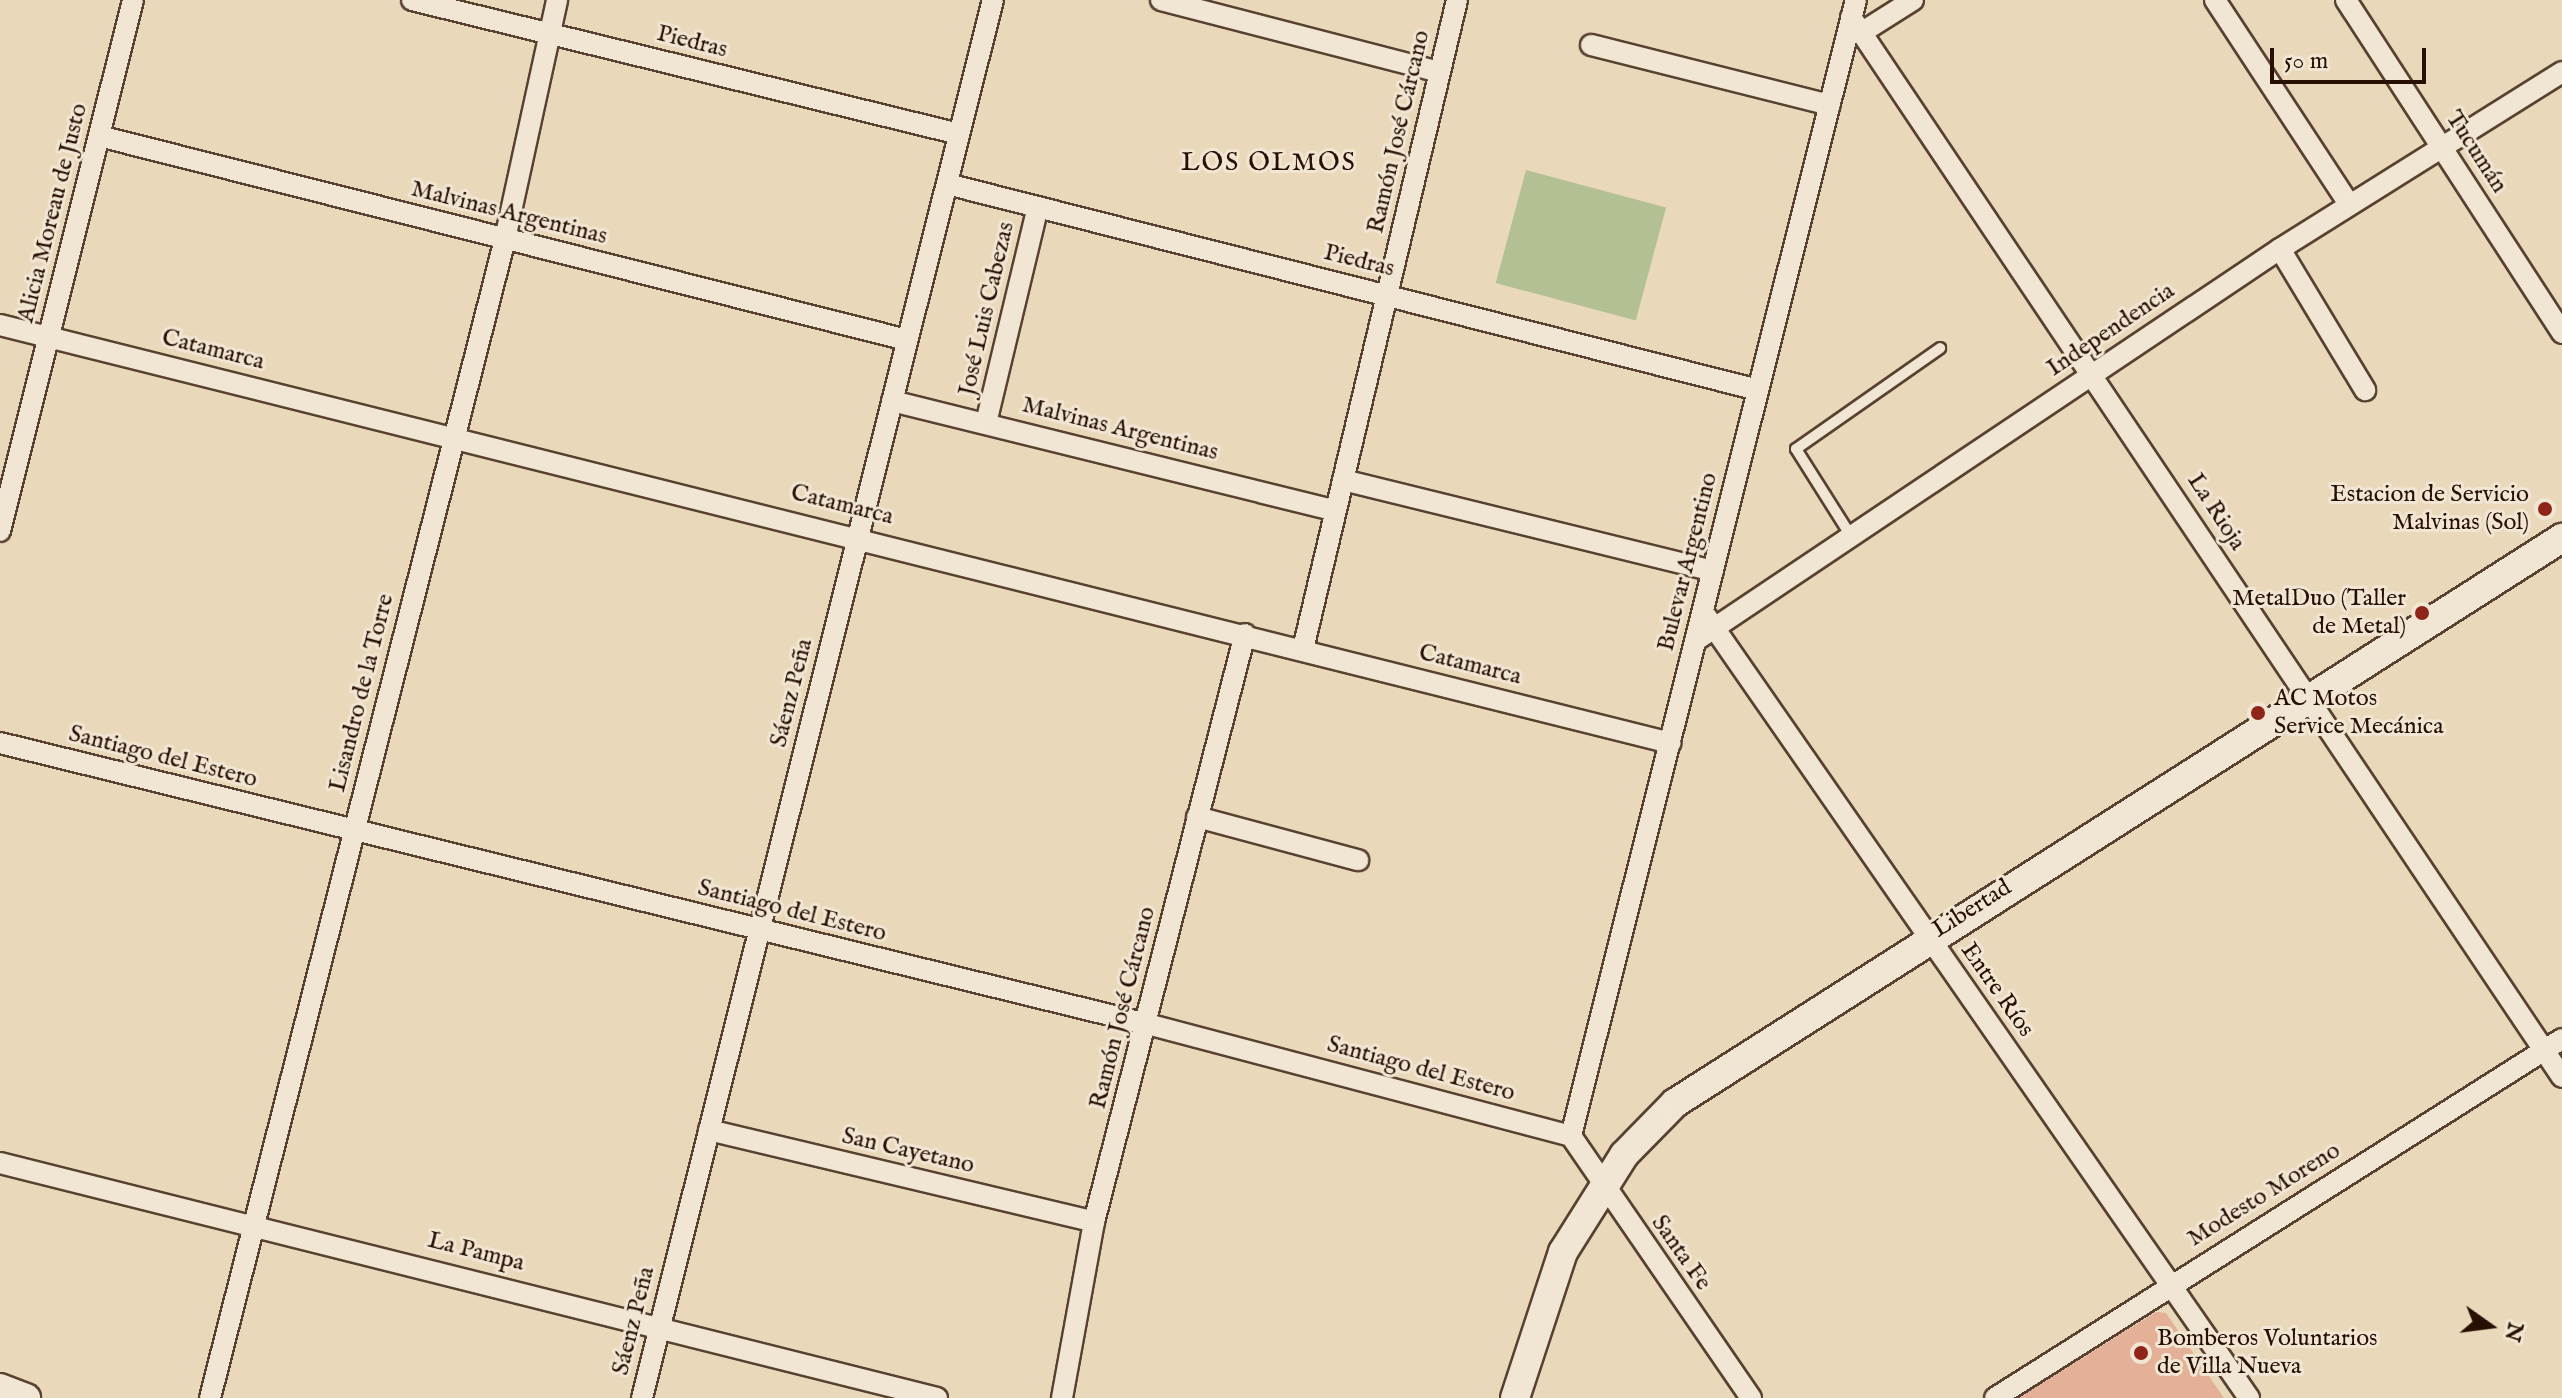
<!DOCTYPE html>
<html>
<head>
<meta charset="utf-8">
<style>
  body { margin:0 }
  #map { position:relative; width:2562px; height:1398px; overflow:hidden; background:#ead8bb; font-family:"IM FELL English",serif }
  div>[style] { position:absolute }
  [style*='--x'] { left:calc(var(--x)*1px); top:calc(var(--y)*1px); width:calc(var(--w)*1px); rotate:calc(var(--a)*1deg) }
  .green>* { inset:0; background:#b2c093; transform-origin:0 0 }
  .building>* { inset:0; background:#e4b097 }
  .roads { filter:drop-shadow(2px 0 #584130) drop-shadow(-2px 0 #584130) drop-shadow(0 2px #584130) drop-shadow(0 -2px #584130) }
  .service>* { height:10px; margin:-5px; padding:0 5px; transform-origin:5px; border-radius:5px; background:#f1e6d3 }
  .minor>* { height:20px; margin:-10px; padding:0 10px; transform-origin:10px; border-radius:10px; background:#f1e6d3 }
  .secondary>* { height:28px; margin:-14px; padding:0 14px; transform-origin:14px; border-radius:14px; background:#f1e6d3 }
  .dots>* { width:22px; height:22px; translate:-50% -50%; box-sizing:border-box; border:4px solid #f1e6d3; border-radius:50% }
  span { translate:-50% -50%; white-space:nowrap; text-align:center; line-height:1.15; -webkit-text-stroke:6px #f1e6d3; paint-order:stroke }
  .street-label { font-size:24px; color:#270f01 }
  .poi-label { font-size:24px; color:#270f01 }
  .right { translate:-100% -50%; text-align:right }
  .left { translate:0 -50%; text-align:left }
  .neighbourhood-label { font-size:26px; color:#270f01; letter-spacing:2px }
  .north { position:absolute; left:2450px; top:1286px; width:80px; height:80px; -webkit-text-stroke:6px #f1e6d3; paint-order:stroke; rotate:104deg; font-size:22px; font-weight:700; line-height:32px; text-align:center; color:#270f01 }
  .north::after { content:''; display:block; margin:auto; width:28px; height:36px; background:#270f01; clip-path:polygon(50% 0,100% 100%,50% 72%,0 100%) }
  .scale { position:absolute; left:2270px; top:48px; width:156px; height:36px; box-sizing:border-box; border:4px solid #270f01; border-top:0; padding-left:10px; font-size:24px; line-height:28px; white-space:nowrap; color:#270f01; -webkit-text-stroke:6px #f1e6d3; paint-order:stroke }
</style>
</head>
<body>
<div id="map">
  <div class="green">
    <i style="left:1526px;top:170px;width:145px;height:117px;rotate:15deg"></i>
  </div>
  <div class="building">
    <i style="clip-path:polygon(2156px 1312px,2166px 1313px,2224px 1398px,2019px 1398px)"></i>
  </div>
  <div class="roads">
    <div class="service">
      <i style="--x:1851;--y:536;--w:103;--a:-122.3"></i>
      <i style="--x:1796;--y:449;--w:176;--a:-35"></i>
    </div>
    <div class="minor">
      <i style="--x:412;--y:0;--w:563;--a:13.76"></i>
      <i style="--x:1161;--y:0;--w:287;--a:14.5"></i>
      <i style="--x:2215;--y:0;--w:244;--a:56.7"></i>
      <i style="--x:2346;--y:0;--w:397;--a:57"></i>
      <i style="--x:1851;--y:17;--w:1276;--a:56.15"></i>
      <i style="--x:1864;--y:31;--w:58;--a:-32.3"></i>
      <i style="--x:1591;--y:45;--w:246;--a:14.1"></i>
      <i style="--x:99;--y:136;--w:833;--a:14.17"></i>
      <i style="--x:947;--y:184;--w:837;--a:14.25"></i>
      <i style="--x:2280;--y:249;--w:165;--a:58.9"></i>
      <i style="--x:0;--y:325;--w:1722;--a:14.05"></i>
      <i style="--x:892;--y:401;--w:455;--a:13.9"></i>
      <i style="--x:986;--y:423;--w:222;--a:-76.5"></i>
      <i style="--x:1343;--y:480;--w:381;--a:13.8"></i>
      <i style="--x:0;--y:531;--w:547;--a:-75.94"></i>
      <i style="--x:1706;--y:616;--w:952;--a:55.22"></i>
      <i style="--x:1695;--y:641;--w:704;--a:-33.83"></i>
      <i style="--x:2280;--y:249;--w:333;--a:-32.1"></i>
      <i style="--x:1303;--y:649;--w:667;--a:-76.65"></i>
      <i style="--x:0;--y:743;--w:1181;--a:13.77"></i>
      <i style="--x:1147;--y:1024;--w:439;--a:14.8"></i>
      <i style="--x:1197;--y:817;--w:167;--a:15"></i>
      <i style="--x:709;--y:1130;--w:396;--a:13.4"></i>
      <i style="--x:1571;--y:1136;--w:1171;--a:-75.92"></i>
      <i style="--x:1571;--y:1136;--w:318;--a:55.5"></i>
      <i style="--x:0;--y:1163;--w:966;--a:14.08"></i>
      <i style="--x:210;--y:1398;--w:1196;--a:-75.72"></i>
      <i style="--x:505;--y:239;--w:245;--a:-77.7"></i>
      <i style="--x:642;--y:1398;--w:1441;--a:-75.91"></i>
      <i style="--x:1062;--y:1398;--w:179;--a:-79.7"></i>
      <i style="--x:1094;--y:1222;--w:607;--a:-75.6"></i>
      <i style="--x:1995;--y:1398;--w:671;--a:-32.34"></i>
    </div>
    <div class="secondary">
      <i style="--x:0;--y:1388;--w:28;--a:21"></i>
      <i style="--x:1515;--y:1398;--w:154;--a:-71.8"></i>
      <i style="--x:1563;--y:1252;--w:115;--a:-57.8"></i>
      <i style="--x:1624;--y:1155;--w:73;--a:-45.6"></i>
      <i style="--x:1675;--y:1103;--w:1052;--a:-32.5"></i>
    </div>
  </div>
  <div class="dots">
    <i style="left:2545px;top:509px;background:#8f2418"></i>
    <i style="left:2422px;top:613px;background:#8f2418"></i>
    <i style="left:2258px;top:713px;background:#8f2418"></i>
    <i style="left:2141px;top:1353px;background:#8f2418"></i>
  </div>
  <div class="street-label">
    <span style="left:692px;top:42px;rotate:14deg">Piedras</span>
    <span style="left:1399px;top:132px;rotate:-77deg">Ramón José Cárcano</span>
    <span style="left:2476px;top:152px;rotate:57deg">Tucumán</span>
    <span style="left:53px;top:213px;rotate:-76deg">Alicia Moreau de Justo</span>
    <span style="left:509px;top:213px;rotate:14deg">Malvinas Argentinas</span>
    <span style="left:1359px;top:261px;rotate:14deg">Piedras</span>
    <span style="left:987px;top:309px;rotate:-77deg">José Luis Cabezas</span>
    <span style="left:2111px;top:330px;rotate:-34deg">Independencia</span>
    <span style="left:213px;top:350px;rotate:14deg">Catamarca</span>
    <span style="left:1120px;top:429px;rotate:14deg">Malvinas Argentinas</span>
    <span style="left:842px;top:505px;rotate:14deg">Catamarca</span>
    <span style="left:2216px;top:512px;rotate:57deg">La Rioja</span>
    <span style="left:1688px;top:562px;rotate:-76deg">Bulevar Argentino</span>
    <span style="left:1470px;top:665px;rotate:14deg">Catamarca</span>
    <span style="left:362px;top:693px;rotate:-76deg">Lisandro de la Torre</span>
    <span style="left:792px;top:693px;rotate:-76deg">Sáenz Peña</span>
    <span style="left:163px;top:757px;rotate:14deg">Santiago del Estero</span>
    <span style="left:1972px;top:909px;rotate:-32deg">Libertad</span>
    <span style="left:792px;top:911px;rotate:14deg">Santiago del Estero</span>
    <span style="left:1997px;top:990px;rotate:55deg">Entre Ríos</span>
    <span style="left:1123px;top:1008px;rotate:-76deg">Ramón José Cárcano</span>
    <span style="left:1421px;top:1069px;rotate:15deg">Santiago del Estero</span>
    <span style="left:908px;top:1151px;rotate:13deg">San Cayetano</span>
    <span style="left:2264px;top:1195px;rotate:-32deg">Modesto Moreno</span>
    <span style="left:476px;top:1252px;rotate:14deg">La Pampa</span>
    <span style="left:1681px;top:1253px;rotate:55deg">Santa Fe</span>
    <span style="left:634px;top:1321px;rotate:-76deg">Sáenz Peña</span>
  </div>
  <div class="poi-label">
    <span class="right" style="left:2529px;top:509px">Estacion de Servicio<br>Malvinas (Sol)</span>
    <span class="right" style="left:2406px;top:613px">MetalDuo (Taller<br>de Metal)</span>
    <span class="left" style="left:2274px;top:713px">AC Motos<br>Service Mecánica</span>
    <span class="left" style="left:2157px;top:1353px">Bomberos Voluntarios<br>de Villa Nueva</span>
  </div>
  <div class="neighbourhood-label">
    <span style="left:1269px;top:163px">LOS OLMOS</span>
  </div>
  <div class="north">N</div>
  <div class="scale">50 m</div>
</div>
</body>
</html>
